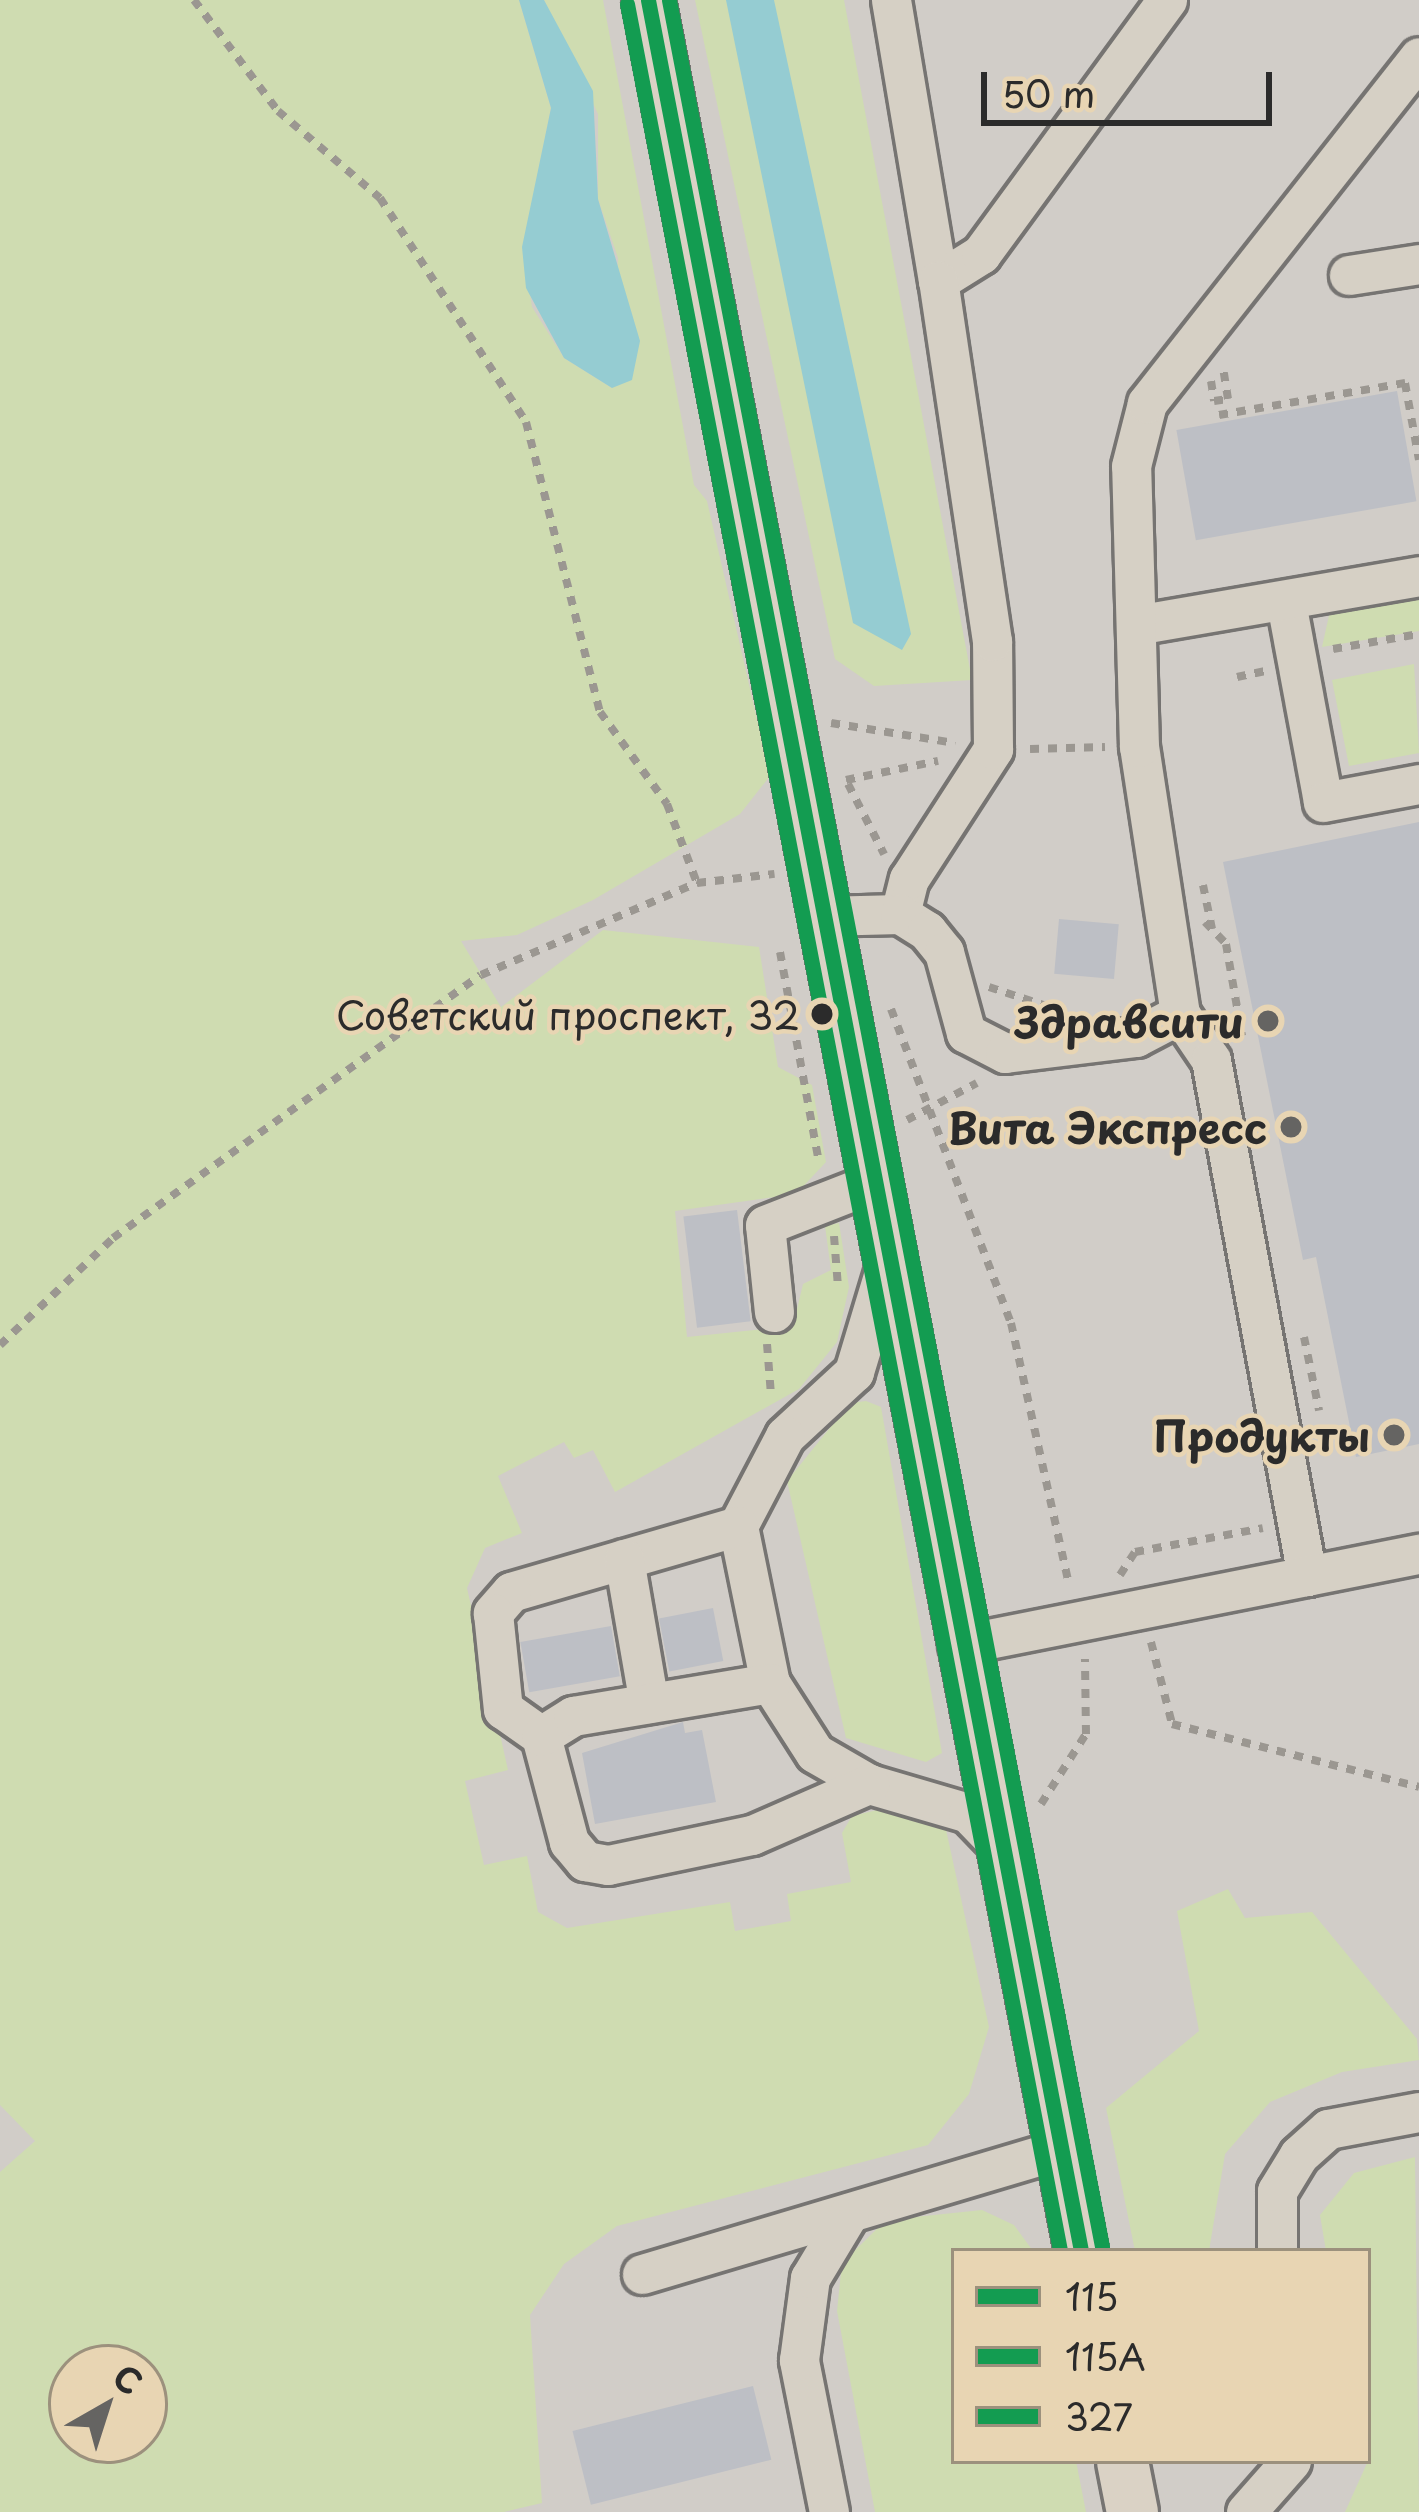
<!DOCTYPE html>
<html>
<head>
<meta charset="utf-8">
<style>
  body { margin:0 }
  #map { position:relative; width:1419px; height:2512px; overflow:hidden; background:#d1cdc8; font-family:"Playpen Sans",sans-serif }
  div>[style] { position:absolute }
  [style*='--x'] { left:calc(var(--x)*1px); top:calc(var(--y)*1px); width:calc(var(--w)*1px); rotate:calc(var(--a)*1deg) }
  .green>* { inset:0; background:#cfdcb1 }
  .water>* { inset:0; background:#95ccd2 }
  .building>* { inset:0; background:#bdbfc5; transform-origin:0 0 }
  .path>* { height:8px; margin-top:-4px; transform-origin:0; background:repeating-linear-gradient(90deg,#9b9791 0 9px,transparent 0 18px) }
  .roads { filter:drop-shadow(3px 0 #767472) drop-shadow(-3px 0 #767472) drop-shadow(0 3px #767472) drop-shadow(0 -3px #767472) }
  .minor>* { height:39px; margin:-19.5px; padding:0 19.5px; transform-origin:19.5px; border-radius:19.5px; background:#d6d0c5 }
  .major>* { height:51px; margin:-25.5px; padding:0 25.5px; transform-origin:25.5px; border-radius:25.5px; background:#dad2c5 }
  .bus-1>* { height:15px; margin:-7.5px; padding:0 7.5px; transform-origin:7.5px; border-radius:7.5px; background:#139c51 }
  .bus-2>* { height:15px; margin:-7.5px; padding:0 7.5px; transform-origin:7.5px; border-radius:7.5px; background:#139c51 }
  .bus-3>* { height:15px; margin:-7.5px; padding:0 7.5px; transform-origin:7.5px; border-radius:7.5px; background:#139c51 }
  .dots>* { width:33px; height:33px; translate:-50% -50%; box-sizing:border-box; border:6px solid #e8d5b3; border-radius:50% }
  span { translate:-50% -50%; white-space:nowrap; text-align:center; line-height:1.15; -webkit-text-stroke:9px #e8d5b3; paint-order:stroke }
  .bus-label { font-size:39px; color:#2b2b2b }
  .right { translate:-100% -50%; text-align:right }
  .poi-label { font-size:42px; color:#2b2b2b; font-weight:700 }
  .legend { position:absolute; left:951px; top:2248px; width:420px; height:216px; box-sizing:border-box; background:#e8d5b3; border:3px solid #9c917d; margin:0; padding:15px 21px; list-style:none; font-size:36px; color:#2b2b2b }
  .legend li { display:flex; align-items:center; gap:24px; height:60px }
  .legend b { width:60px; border:3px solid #9c917d }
  .north { position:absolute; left:48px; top:2344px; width:120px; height:120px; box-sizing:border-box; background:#e8d5b3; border:3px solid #9c917d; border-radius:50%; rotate:39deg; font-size:33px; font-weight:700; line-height:48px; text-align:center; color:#2b2b2b }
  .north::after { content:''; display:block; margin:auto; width:42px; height:54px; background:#656462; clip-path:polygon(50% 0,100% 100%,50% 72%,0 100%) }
  .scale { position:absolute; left:981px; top:72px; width:291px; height:54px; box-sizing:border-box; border:6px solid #2b2b2b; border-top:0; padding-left:15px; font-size:36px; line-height:42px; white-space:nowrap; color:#2b2b2b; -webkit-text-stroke:9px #e8d5b3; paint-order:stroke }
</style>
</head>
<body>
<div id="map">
  <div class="green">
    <i style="clip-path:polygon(evenodd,0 0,519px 0,551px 108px,523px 247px,532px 307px,564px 358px,612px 388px,618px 258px,598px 199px,598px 114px,544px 0,603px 0,694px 485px,707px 501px,770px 776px,740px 814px,593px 900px,517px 935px,461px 941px,501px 1007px,603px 930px,759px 947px,778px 1067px,812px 1085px,826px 1162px,796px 1194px,675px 1211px,687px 1337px,793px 1326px,803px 1284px,831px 1270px,825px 1226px,839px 1223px,849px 1287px,837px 1342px,799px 1389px,615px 1492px,593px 1450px,574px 1458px,564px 1442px,498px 1476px,522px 1533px,485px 1548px,467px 1588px,508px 1770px,465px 1781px,484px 1865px,527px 1856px,538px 1912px,567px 1928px,730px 1902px,735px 1931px,791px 1921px,787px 1894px,851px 1882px,842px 1833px,852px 1816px,890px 1807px,945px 1825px,989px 2027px,969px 2094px,928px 2145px,617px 2226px,564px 2264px,530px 2315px,542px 2503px,504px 2512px,0 2512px,0 2172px,35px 2141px,0 2105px,0 0,72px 2368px,144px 2368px,144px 2440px,72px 2440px,72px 2368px)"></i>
    <i style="clip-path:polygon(695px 0,844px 0,972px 680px,874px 686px,835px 659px)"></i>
    <i style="clip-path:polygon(1419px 595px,1419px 631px,1322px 647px,1330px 611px)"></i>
    <i style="clip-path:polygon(1414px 664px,1419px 753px,1349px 766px,1332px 680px)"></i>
    <i style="clip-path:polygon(866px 1401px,881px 1407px,942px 1753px,926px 1762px,846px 1738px,787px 1481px,850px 1403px)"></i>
    <i style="clip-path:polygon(1228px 1889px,1245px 1918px,1312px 1912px,1417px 2039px,1419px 2060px,1342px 2072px,1270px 2102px,1225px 2154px,1209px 2251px,1135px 2251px,1106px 2108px,1199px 2031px,1177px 1911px)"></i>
    <i style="clip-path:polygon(1415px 2157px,1419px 2512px,1345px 2512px,1368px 2461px,1368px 2251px,1326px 2251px,1320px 2215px,1354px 2173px)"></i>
    <i style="clip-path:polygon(982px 2210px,1014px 2225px,1033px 2251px,954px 2251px,954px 2461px,1076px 2461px,1086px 2512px,875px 2512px,837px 2311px,842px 2263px,886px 2220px)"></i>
  </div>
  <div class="water">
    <i style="clip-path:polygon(519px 0,544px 0,593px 91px,598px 199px,640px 341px,632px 380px,612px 388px,564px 358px,526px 288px,522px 247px,551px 108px)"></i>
    <i style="clip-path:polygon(726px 0,774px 0,911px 634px,902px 650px,853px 623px)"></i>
  </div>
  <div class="building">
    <i style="left:1397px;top:391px;width:112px;height:224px;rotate:80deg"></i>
    <i style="clip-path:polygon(1419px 822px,1419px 1444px,1356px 1457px,1316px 1257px,1303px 1260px,1223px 862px)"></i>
    <i style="left:1059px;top:919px;width:60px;height:55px;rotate:5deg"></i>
    <i style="left:737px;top:1210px;width:112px;height:54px;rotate:83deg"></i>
    <i style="left:713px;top:1608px;width:54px;height:55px;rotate:79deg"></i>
    <i style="left:611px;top:1626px;width:51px;height:92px;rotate:80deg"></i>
    <i style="clip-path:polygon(683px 1722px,685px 1733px,702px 1730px,716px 1802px,595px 1824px,582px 1753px)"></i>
    <i style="left:753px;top:2386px;width:76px;height:186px;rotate:76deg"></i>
  </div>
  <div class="path">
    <i style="--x:194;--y:0;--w:139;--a:52.9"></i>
    <i style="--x:278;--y:111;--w:134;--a:40.5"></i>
    <i style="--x:380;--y:198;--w:267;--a:56.9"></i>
    <i style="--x:526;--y:422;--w:299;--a:75.7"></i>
    <i style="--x:600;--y:712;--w:114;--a:53.9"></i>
    <i style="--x:667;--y:804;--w:85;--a:69.2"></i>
    <i style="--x:1211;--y:381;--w:20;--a:81"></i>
    <i style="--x:1214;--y:401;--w:14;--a:-8"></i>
    <i style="--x:1228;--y:399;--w:33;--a:-99"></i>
    <i style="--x:1219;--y:415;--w:189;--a:-9.8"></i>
    <i style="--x:1405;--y:383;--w:78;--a:79.7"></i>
    <i style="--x:1333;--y:649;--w:87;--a:-9.9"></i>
    <i style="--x:1237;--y:677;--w:29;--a:-12"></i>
    <i style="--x:831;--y:723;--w:126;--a:9.2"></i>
    <i style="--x:1030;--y:749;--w:75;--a:-1.5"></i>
    <i style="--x:846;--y:780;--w:94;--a:-11.7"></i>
    <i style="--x:848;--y:784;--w:79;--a:62.8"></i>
    <i style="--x:1203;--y:885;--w:45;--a:78.4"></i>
    <i style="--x:1205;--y:922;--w:30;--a:46"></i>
    <i style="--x:1226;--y:944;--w:93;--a:80.1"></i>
    <i style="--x:780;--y:952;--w:215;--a:79.5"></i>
    <i style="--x:989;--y:987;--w:63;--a:18.4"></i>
    <i style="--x:891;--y:1009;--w:336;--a:69.1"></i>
    <i style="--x:1011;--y:1323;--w:268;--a:77.5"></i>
    <i style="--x:907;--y:1120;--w:79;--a:-27.9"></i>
    <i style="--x:834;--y:1236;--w:51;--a:85.5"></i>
    <i style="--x:1304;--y:1337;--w:75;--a:78.4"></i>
    <i style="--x:767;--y:1344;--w:51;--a:85.5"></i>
    <i style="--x:0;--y:1345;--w:156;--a:-43.4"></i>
    <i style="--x:113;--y:1238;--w:452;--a:-35.6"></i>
    <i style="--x:481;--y:975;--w:235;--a:-23.1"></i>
    <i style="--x:697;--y:883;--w:78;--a:-6.7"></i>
    <i style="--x:1120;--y:1575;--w:27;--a:-57"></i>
    <i style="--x:1135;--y:1552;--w:130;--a:-10.6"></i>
    <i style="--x:1151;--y:1642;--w:85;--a:75.6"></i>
    <i style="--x:1172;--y:1724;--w:255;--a:14.3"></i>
    <i style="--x:1041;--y:1804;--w:83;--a:-57.3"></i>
    <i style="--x:1086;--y:1734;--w:75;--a:-90.8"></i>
  </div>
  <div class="roads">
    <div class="minor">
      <i style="--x:891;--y:0;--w:285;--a:80.5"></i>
      <i style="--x:938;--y:281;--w:51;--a:-32.1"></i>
      <i style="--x:981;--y:254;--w:315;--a:-53.8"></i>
      <i style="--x:1349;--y:275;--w:71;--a:-8.9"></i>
      <i style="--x:1286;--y:602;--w:203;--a:79.5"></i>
      <i style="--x:1323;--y:802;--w:98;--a:-10.6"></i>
      <i style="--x:1142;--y:624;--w:281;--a:-9.8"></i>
      <i style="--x:900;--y:914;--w:36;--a:-76"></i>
      <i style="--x:909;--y:879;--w:155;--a:-57.1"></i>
      <i style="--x:993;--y:749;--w:108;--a:-90.5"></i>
      <i style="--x:992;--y:641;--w:364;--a:-98.5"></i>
      <i style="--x:821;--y:916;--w:79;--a:-1.5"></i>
      <i style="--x:900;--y:914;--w:32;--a:32"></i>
      <i style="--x:927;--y:931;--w:27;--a:51"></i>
      <i style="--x:944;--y:952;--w:84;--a:74.8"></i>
      <i style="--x:966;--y:1033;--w:44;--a:27.1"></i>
      <i style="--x:1005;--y:1053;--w:132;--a:-7"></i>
      <i style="--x:1136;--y:1037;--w:50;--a:-27.6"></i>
      <i style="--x:1180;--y:1014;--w:55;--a:56"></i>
      <i style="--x:1211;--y:1060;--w:525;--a:79.46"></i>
      <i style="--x:1180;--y:1014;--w:270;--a:-98.7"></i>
      <i style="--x:1139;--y:747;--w:281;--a:-91.6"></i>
      <i style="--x:1131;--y:466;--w:65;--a:-75.7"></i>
      <i style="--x:1147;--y:403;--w:440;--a:-51.8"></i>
      <i style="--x:885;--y:1269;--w:108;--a:106.8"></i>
      <i style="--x:854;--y:1372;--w:94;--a:137.2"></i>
      <i style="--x:785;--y:1436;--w:102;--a:117.6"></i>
      <i style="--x:738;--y:1526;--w:160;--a:78.5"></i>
      <i style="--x:770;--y:1683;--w:83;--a:57.3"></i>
      <i style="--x:815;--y:1753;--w:62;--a:29.9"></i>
      <i style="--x:869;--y:1784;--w:103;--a:16.3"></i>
      <i style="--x:968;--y:1813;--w:45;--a:45.9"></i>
      <i style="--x:774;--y:1312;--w:87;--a:-95.9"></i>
      <i style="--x:765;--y:1225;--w:115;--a:-21.4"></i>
      <i style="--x:738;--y:1526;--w:236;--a:163.8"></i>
      <i style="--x:511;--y:1592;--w:28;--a:131"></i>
      <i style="--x:493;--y:1613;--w:97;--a:84.1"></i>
      <i style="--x:503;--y:1709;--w:47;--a:35.4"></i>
      <i style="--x:541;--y:1736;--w:110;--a:75.2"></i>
      <i style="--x:569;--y:1842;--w:25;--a:50"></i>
      <i style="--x:585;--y:1861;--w:23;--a:10"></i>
      <i style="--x:608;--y:1865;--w:147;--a:-11.8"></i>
      <i style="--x:752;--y:1835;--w:128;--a:-23.6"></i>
      <i style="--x:624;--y:1559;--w:146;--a:80.2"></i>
      <i style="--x:958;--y:1645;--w:470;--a:-11.2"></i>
      <i style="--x:541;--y:1736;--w:38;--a:-32"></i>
      <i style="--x:573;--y:1716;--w:200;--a:-9.5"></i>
      <i style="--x:1277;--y:2251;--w:60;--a:-90"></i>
      <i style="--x:1277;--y:2191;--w:42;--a:-58.6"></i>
      <i style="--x:1299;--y:2155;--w:39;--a:-42"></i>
      <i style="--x:1328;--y:2129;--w:93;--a:-10.6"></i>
      <i style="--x:642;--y:2274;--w:437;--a:-16.6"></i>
      <i style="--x:829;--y:2512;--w:155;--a:-101.2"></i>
      <i style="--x:799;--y:2360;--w:83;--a:-82.4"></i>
      <i style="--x:810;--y:2278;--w:76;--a:-59"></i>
      <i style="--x:1246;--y:2512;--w:68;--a:-48.6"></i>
    </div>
    <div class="major">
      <i style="--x:648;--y:0;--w:2292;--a:79.11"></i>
      <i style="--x:1122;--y:2461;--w:52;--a:78.9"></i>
    </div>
  </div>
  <div class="bus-1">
    <i style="--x:648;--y:0;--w:2292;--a:79.11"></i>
  </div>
  <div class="bus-2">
    <i style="--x:627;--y:4;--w:2288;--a:79.09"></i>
  </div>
  <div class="bus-3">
    <i style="--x:669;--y:0;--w:2288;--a:79.09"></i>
  </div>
  <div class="dots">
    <i style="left:822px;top:1014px;background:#2b2b2b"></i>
    <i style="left:1268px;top:1021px;background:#656462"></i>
    <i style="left:1291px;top:1127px;background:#656462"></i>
    <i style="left:1394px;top:1435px;background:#656462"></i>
  </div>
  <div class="bus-label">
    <span class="right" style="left:800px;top:1014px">Советский проспект, 32</span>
  </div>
  <div class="poi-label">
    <span class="right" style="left:1244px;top:1021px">Здравсити</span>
    <span class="right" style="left:1267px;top:1127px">Вита Экспресс</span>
    <span class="right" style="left:1370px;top:1435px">Продукты</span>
  </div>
  <ul class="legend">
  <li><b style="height:15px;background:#139c51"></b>115</li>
  <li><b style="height:15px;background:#139c51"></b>115А</li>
  <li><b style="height:15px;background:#139c51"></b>327</li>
  </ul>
  <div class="north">С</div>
  <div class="scale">50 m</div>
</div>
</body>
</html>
